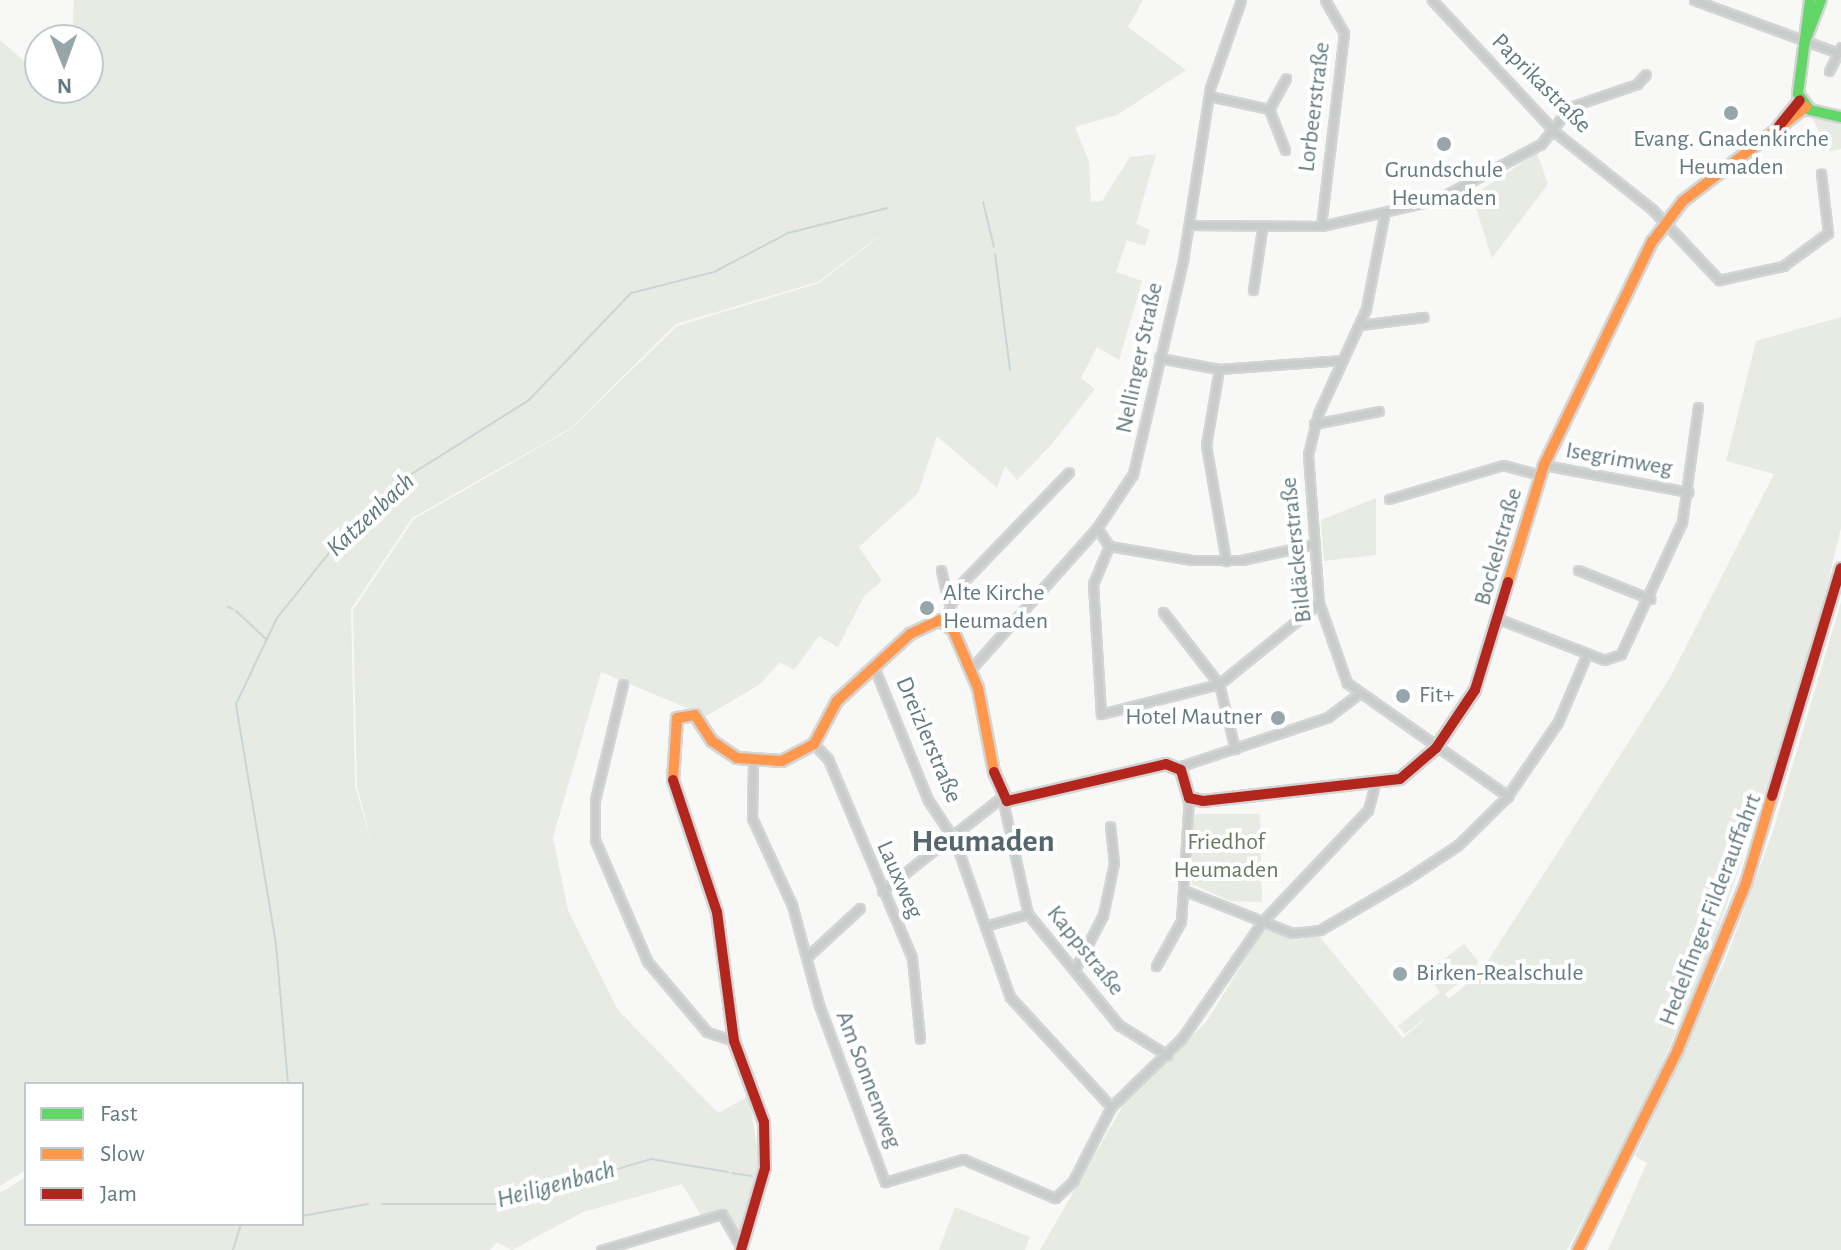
<!DOCTYPE html>
<html>
<head>
<meta charset="utf-8">
<style>
  body { margin:0 }
  #map { position:relative; width:1841px; height:1250px; overflow:hidden; background:#f8f8f7; font-family:"Alegreya Sans",sans-serif }
  div>[style] { position:absolute }
  [style*='--x'] { left:calc(var(--x)*1px); top:calc(var(--y)*1px); width:calc(var(--w)*1px); rotate:calc(var(--a)*1deg) }
  .green>* { inset:0; background:#e8eae4 }
  .stream>* { height:2px; margin:-1px; padding:0 1px; transform-origin:1px; border-radius:1px; background:#cad6d5 }
  .roads { filter:drop-shadow(2px 0 #d3d5d5) drop-shadow(-2px 0 #d3d5d5) drop-shadow(0 2px #d3d5d5) drop-shadow(0 -2px #d3d5d5) }
  .street>* { height:7px; margin:-3.5px; padding:0 3.5px; transform-origin:3.5px; border-radius:3.5px; background:#cacccc }
  .fast>* { height:10px; margin:-5px; padding:0 5px; transform-origin:5px; border-radius:5px; background:#63d668 }
  .slow>* { height:10px; margin:-5px; padding:0 5px; transform-origin:5px; border-radius:5px; background:#ff974d }
  .jam>* { height:10px; margin:-5px; padding:0 5px; transform-origin:5px; border-radius:5px; background:#b3261e }
  .dots>* { width:22px; height:22px; translate:-50% -50%; box-sizing:border-box; border:4px solid #fff; border-radius:50% }
  span { translate:-50% -50%; white-space:nowrap; text-align:center; line-height:1.15; -webkit-text-stroke:8px #fff; paint-order:stroke }
  .street-label { font-size:24px; color:#637a81 }
  .poi-label { font-size:24px; color:#637a81 }
  .left { translate:0 -50%; text-align:left }
  .right { translate:-100% -50%; text-align:right }
  .park-label { font-size:24px; color:#6b7962 }
  .water-label { font-size:26px; color:#5e797c; font-style:italic }
  .district-label { font-size:32px; color:#55676c; font-weight:700 }
  .legend { position:absolute; left:24px; top:1082px; width:280px; height:144px; box-sizing:border-box; background:#fff; border:2px solid #c1cacd; margin:0; padding:10px 14px; list-style:none; font-size:24px; color:#637a81 }
  .legend li { display:flex; align-items:center; gap:16px; height:40px }
  .legend b { width:40px; border:2px solid #c1cacd }
  .north { position:absolute; left:24px; top:24px; width:80px; height:80px; box-sizing:border-box; background:#fff; border:2px solid #c1cacd; border-radius:50%; rotate:179deg; font-size:22px; font-weight:700; line-height:32px; text-align:center; color:#637a81 }
  .north::after { content:''; display:block; margin:auto; width:28px; height:36px; background:#97a6aa; clip-path:polygon(50% 0,100% 100%,50% 72%,0 100%) }
</style>
</head>
<body>
<div id="map">
  <div class="green">
    <i style="clip-path:polygon(evenodd,74px 0,1143px 0,1128px 27px,1186px 70px,1117px 115px,1075px 127px,1089px 162px,1091px 202px,1102px 201px,1130px 157px,1156px 154px,1136px 224px,1150px 230px,1145px 246px,1127px 240px,1116px 272px,1142px 281px,1119px 360px,1097px 347px,1081px 378px,1095px 389px,1051px 445px,1017px 480px,1005px 466px,997px 488px,937px 436px,918px 493px,859px 547px,882px 581px,864px 596px,838px 647px,819px 636px,794px 670px,780px 662px,759px 685px,706px 716px,601px 672px,553px 837px,568px 910px,618px 1010px,718px 1113px,749px 1096px,759px 1160px,739px 1239px,725px 1211px,701px 1215px,682px 1184px,583px 1212px,512px 1250px,497px 1242px,490px 1250px,0 1250px,0 1193px,26px 1177px,26px 1224px,302px 1224px,302px 1084px,26px 1084px,26px 1170px,0 1186px,0 40px,40px 75px,40px 88px,88px 88px,88px 40px,72px 40px,74px 0,910px 213px,819px 283px,677px 326px,571px 429px,414px 519px,353px 610px,357px 786px,373px 848px,355px 786px,351px 609px,412px 518px,571px 428px,676px 324px,818px 282px,910px 213px)"></i>
    <i style="clip-path:polygon(1812px 118px,1841px 122px,1841px 149px,1830px 151px)"></i>
    <i style="clip-path:polygon(1537px 153px,1548px 184px,1492px 258px,1472px 196px)"></i>
    <i style="clip-path:polygon(1841px 317px,1841px 528px,1809px 660px,1711px 951px,1635px 1126px,1567px 1250px,1040px 1250px,1125px 1102px,1207px 1021px,1264px 929px,1296px 940px,1319px 936px,1403px 1038px,1432px 1013px,1405px 1034px,1398px 1026px,1440px 992px,1426px 973px,1464px 944px,1478px 961px,1475px 970px,1445px 994px,1449px 999px,1480px 973px,1671px 676px,1774px 474px,1726px 461px,1756px 341px)"></i>
    <i style="clip-path:polygon(1376px 498px,1376px 555px,1324px 561px,1321px 520px)"></i>
    <i style="clip-path:polygon(1841px 602px,1841px 1250px,1608px 1250px,1647px 1163px,1635px 1156px,1727px 956px,1773px 831px)"></i>
    <i style="clip-path:polygon(1191px 814px,1260px 814px,1262px 902px,1230px 901px,1192px 884px)"></i>
    <i style="clip-path:polygon(955px 1207px,1030px 1237px,1025px 1250px,939px 1250px)"></i>
  </div>
  <div class="stream">
    <i style="--x:983;--y:202;--w:46;--a:76.3"></i>
    <i style="--x:995;--y:254;--w:117;--a:82.6"></i>
    <i style="--x:228;--y:607;--w:5;--a:22"></i>
    <i style="--x:236;--y:611;--w:42;--a:43.1"></i>
    <i style="--x:288;--y:1084;--w:141;--a:-94.9"></i>
    <i style="--x:276;--y:944;--w:243;--a:-99.5"></i>
    <i style="--x:236;--y:704;--w:95;--a:-64.5"></i>
    <i style="--x:277;--y:618;--w:101;--a:-51.4"></i>
    <i style="--x:340;--y:539;--w:86;--a:-43.6"></i>
    <i style="--x:402;--y:480;--w:150;--a:-32.2"></i>
    <i style="--x:529;--y:400;--w:148;--a:-46.4"></i>
    <i style="--x:631;--y:293;--w:86;--a:-14.2"></i>
    <i style="--x:714;--y:272;--w:84;--a:-27.8"></i>
    <i style="--x:788;--y:233;--w:103;--a:-14"></i>
    <i style="--x:732;--y:1173;--w:20;--a:9"></i>
    <i style="--x:382;--y:1204;--w:118;--a:0"></i>
    <i style="--x:500;--y:1204;--w:158;--a:-16.6"></i>
    <i style="--x:651;--y:1159;--w:78;--a:9.6"></i>
    <i style="--x:302;--y:1216;--w:67;--a:-10.3"></i>
    <i style="--x:233;--y:1250;--w:27;--a:-73"></i>
  </div>
  <div class="roads">
    <div class="street">
      <i style="--x:1432;--y:0;--w:182;--a:47"></i>
      <i style="--x:1556;--y:133;--w:122;--a:38.4"></i>
      <i style="--x:1652;--y:209;--w:98;--a:46.7"></i>
      <i style="--x:1719;--y:280;--w:66;--a:-12.3"></i>
      <i style="--x:1783;--y:266;--w:56;--a:-36.3"></i>
      <i style="--x:1828;--y:233;--w:60;--a:-96.7"></i>
      <i style="--x:1694;--y:0;--w:153;--a:20.2"></i>
      <i style="--x:1829;--y:71;--w:27;--a:-63"></i>
      <i style="--x:1209;--y:96;--w:61;--a:12.2"></i>
      <i style="--x:1269;--y:109;--w:44;--a:68.7"></i>
      <i style="--x:1269;--y:109;--w:35;--a:-61"></i>
      <i style="--x:1384;--y:216;--w:95;--a:101"></i>
      <i style="--x:1366;--y:309;--w:115;--a:114.6"></i>
      <i style="--x:1318;--y:414;--w:41;--a:104"></i>
      <i style="--x:1308;--y:454;--w:149;--a:85.8"></i>
      <i style="--x:1319;--y:603;--w:85;--a:70.7"></i>
      <i style="--x:1347;--y:683;--w:197;--a:35.1"></i>
      <i style="--x:1189;--y:225;--w:132;--a:0.4"></i>
      <i style="--x:1321;--y:226;--w:118;--a:-12.7"></i>
      <i style="--x:1436;--y:200;--w:119;--a:-28.1"></i>
      <i style="--x:1541;--y:144;--w:47;--a:-51.9"></i>
      <i style="--x:1570;--y:107;--w:71;--a:-18.9"></i>
      <i style="--x:1637;--y:84;--w:13;--a:-48"></i>
      <i style="--x:1321;--y:226;--w:194;--a:-83.2"></i>
      <i style="--x:1344;--y:33;--w:38;--a:-120"></i>
      <i style="--x:1253;--y:290;--w:62;--a:-81.6"></i>
      <i style="--x:1360;--y:325;--w:64;--a:-7.2"></i>
      <i style="--x:1159;--y:358;--w:61;--a:10.4"></i>
      <i style="--x:1219;--y:369;--w:124;--a:-4.2"></i>
      <i style="--x:1219;--y:369;--w:77;--a:99.7"></i>
      <i style="--x:1206;--y:445;--w:118;--a:80.2"></i>
      <i style="--x:1314;--y:424;--w:66;--a:-11.3"></i>
      <i style="--x:1544;--y:465;--w:147;--a:10.6"></i>
      <i style="--x:1389;--y:499;--w:119;--a:-16.6"></i>
      <i style="--x:1503;--y:465;--w:38;--a:15"></i>
      <i style="--x:1097;--y:528;--w:22;--a:56"></i>
      <i style="--x:1109;--y:546;--w:84;--a:9.6"></i>
      <i style="--x:1192;--y:560;--w:50;--a:0"></i>
      <i style="--x:1242;--y:560;--w:74;--a:-12.5"></i>
      <i style="--x:1109;--y:546;--w:41;--a:112.8"></i>
      <i style="--x:1093;--y:584;--w:130;--a:86.5"></i>
      <i style="--x:1101;--y:714;--w:122;--a:-14.3"></i>
      <i style="--x:1219;--y:684;--w:129;--a:-39"></i>
      <i style="--x:941;--y:570;--w:32;--a:77"></i>
      <i style="--x:1578;--y:570;--w:78;--a:21.9"></i>
      <i style="--x:1163;--y:612;--w:91;--a:52.1"></i>
      <i style="--x:1219;--y:684;--w:67;--a:76.2"></i>
      <i style="--x:1499;--y:619;--w:113;--a:21.3"></i>
      <i style="--x:1604;--y:660;--w:18;--a:-19"></i>
      <i style="--x:1621;--y:654;--w:145;--a:-65.2"></i>
      <i style="--x:1682;--y:522;--w:116;--a:-82.1"></i>
      <i style="--x:944;--y:621;--w:38;--a:-67"></i>
      <i style="--x:959;--y:586;--w:158;--a:-46"></i>
      <i style="--x:970;--y:670;--w:191;--a:-48.2"></i>
      <i style="--x:1097;--y:528;--w:65;--a:-56.3"></i>
      <i style="--x:1133;--y:474;--w:220;--a:-76.8"></i>
      <i style="--x:1183;--y:260;--w:174;--a:-81.1"></i>
      <i style="--x:1210;--y:88;--w:93;--a:-70.6"></i>
      <i style="--x:876;--y:672;--w:138;--a:67.9"></i>
      <i style="--x:928;--y:800;--w:49;--a:56.6"></i>
      <i style="--x:955;--y:841;--w:165;--a:70.6"></i>
      <i style="--x:1010;--y:997;--w:149;--a:47.4"></i>
      <i style="--x:623;--y:684;--w:119;--a:103.6"></i>
      <i style="--x:595;--y:800;--w:40;--a:90"></i>
      <i style="--x:595;--y:840;--w:132;--a:66.7"></i>
      <i style="--x:647;--y:961;--w:93;--a:49.8"></i>
      <i style="--x:707;--y:1032;--w:28;--a:18"></i>
      <i style="--x:814;--y:744;--w:21;--a:47"></i>
      <i style="--x:828;--y:759;--w:216;--a:67.1"></i>
      <i style="--x:912;--y:958;--w:81;--a:84.4"></i>
      <i style="--x:753;--y:763;--w:55;--a:91"></i>
      <i style="--x:752;--y:818;--w:96;--a:65.3"></i>
      <i style="--x:792;--y:905;--w:104;--a:74.9"></i>
      <i style="--x:819;--y:1005;--w:189;--a:69.6"></i>
      <i style="--x:885;--y:1182;--w:81;--a:-16.4"></i>
      <i style="--x:963;--y:1159;--w:100;--a:23"></i>
      <i style="--x:1055;--y:1198;--w:25;--a:-43"></i>
      <i style="--x:1073;--y:1181;--w:83;--a:-62.8"></i>
      <i style="--x:1111;--y:1107;--w:99;--a:-44.2"></i>
      <i style="--x:1182;--y:1038;--w:141;--a:-55.4"></i>
      <i style="--x:1262;--y:922;--w:154;--a:-46.6"></i>
      <i style="--x:1368;--y:810;--w:23;--a:-75"></i>
      <i style="--x:1178;--y:767;--w:158;--a:-18.4"></i>
      <i style="--x:1328;--y:717;--w:39;--a:-37"></i>
      <i style="--x:882;--y:891;--w:152;--a:-38.1"></i>
      <i style="--x:1002;--y:797;--w:120;--a:77.5"></i>
      <i style="--x:1028;--y:914;--w:144;--a:50.7"></i>
      <i style="--x:1119;--y:1025;--w:57;--a:32"></i>
      <i style="--x:1186;--y:891;--w:114;--a:21.6"></i>
      <i style="--x:1292;--y:933;--w:28;--a:-6"></i>
      <i style="--x:1320;--y:930;--w:99;--a:-30.5"></i>
      <i style="--x:1405;--y:880;--w:64;--a:-33.4"></i>
      <i style="--x:1458;--y:845;--w:67;--a:-44.4"></i>
      <i style="--x:1506;--y:798;--w:92;--a:-55.6"></i>
      <i style="--x:1558;--y:722;--w:74;--a:-66.9"></i>
      <i style="--x:985;--y:926;--w:45;--a:-15.6"></i>
      <i style="--x:809;--y:955;--w:69;--a:-42.7"></i>
      <i style="--x:1156;--y:966;--w:51;--a:-60.9"></i>
      <i style="--x:1181;--y:921;--w:123;--a:-86.3"></i>
      <i style="--x:1075;--y:969;--w:61;--a:-62.6"></i>
      <i style="--x:1103;--y:915;--w:53;--a:-78.1"></i>
      <i style="--x:1114;--y:863;--w:37;--a:-96"></i>
      <i style="--x:601;--y:1250;--w:126;--a:-16.6"></i>
      <i style="--x:722;--y:1214;--w:39;--a:60"></i>
    </div>
    <div class="fast">
      <i style="--x:1810;--y:0;--w:95;--a:97.3"></i>
      <i style="--x:1798;--y:94;--w:20;--a:53"></i>
      <i style="--x:1810;--y:110;--w:32;--a:13"></i>
      <i style="--x:1804;--y:44;--w:47;--a:-68.9"></i>
    </div>
    <div class="slow">
      <i style="--x:1508;--y:582;--w:122;--a:-72.9"></i>
      <i style="--x:1544;--y:465;--w:248;--a:-64.2"></i>
      <i style="--x:1652;--y:242;--w:51;--a:-52.9"></i>
      <i style="--x:1683;--y:201;--w:155;--a:-37.4"></i>
      <i style="--x:673;--y:780;--w:62;--a:-86.3"></i>
      <i style="--x:677;--y:718;--w:18;--a:-9"></i>
      <i style="--x:695;--y:715;--w:31;--a:57"></i>
      <i style="--x:712;--y:741;--w:30;--a:34"></i>
      <i style="--x:737;--y:758;--w:45;--a:3.8"></i>
      <i style="--x:782;--y:761;--w:36;--a:-28"></i>
      <i style="--x:814;--y:744;--w:49;--a:-61.9"></i>
      <i style="--x:837;--y:701;--w:99;--a:-42.5"></i>
      <i style="--x:910;--y:634;--w:33;--a:-25"></i>
      <i style="--x:940;--y:620;--w:16;--a:38"></i>
      <i style="--x:953;--y:630;--w:63;--a:66.7"></i>
      <i style="--x:978;--y:688;--w:86;--a:79.2"></i>
      <i style="--x:1578;--y:1250;--w:225;--a:-63.5"></i>
      <i style="--x:1678;--y:1049;--w:179;--a:-67.7"></i>
      <i style="--x:1746;--y:883;--w:91;--a:-73.4"></i>
    </div>
    <div class="jam">
      <i style="--x:1779;--y:126;--w:33;--a:-51"></i>
      <i style="--x:994;--y:772;--w:32;--a:66"></i>
      <i style="--x:1007;--y:801;--w:163;--a:-13.1"></i>
      <i style="--x:1166;--y:764;--w:16;--a:22"></i>
      <i style="--x:1181;--y:770;--w:29;--a:74"></i>
      <i style="--x:1189;--y:798;--w:14;--a:12"></i>
      <i style="--x:1203;--y:801;--w:198;--a:-6.4"></i>
      <i style="--x:1400;--y:779;--w:48;--a:-40.7"></i>
      <i style="--x:1436;--y:748;--w:70;--a:-56.1"></i>
      <i style="--x:1475;--y:690;--w:113;--a:-73"></i>
      <i style="--x:673;--y:780;--w:139;--a:71.6"></i>
      <i style="--x:717;--y:912;--w:130;--a:82.5"></i>
      <i style="--x:734;--y:1041;--w:86;--a:69.7"></i>
      <i style="--x:764;--y:1122;--w:46;--a:88.8"></i>
      <i style="--x:765;--y:1168;--w:85;--a:106.3"></i>
      <i style="--x:1772;--y:796;--w:238;--a:-73.2"></i>
    </div>
  </div>
  <div class="dots">
    <i style="left:1731px;top:113px;background:#97a6aa"></i>
    <i style="left:1444px;top:144px;background:#97a6aa"></i>
    <i style="left:927px;top:608px;background:#97a6aa"></i>
    <i style="left:1403px;top:696px;background:#97a6aa"></i>
    <i style="left:1278px;top:718px;background:#97a6aa"></i>
    <i style="left:1400px;top:974px;background:#97a6aa"></i>
  </div>
  <div class="street-label">
    <span style="left:1541px;top:84px;rotate:45deg">Paprikastraße</span>
    <span style="left:1315px;top:107px;rotate:-83deg">Lorbeerstraße</span>
    <span style="left:1140px;top:358px;rotate:-78deg">Nellinger Straße</span>
    <span style="left:1619px;top:460px;rotate:10deg">Isegrimweg</span>
    <span style="left:1499px;top:547px;rotate:-74deg">Bockelstraße</span>
    <span style="left:1297px;top:550px;rotate:-96deg">Bildäckerstraße</span>
    <span style="left:928px;top:740px;rotate:67deg">Dreizlerstraße</span>
    <span style="left:899px;top:880px;rotate:66deg">Lauxweg</span>
    <span style="left:1711px;top:910px;rotate:-69deg">Hedelfinger Filderauffahrt</span>
    <span style="left:1085px;top:951px;rotate:51deg">Kappstraße</span>
    <span style="left:868px;top:1080px;rotate:69deg">Am Sonnenweg</span>
  </div>
  <div class="poi-label">
    <span style="left:1731px;top:154px">Evang. Gnadenkirche<br>Heumaden</span>
    <span style="left:1444px;top:185px">Grundschule<br>Heumaden</span>
    <span class="left" style="left:943px;top:608px">Alte Kirche<br>Heumaden</span>
    <span class="left" style="left:1419px;top:696px">Fit+</span>
    <span class="right" style="left:1262px;top:718px">Hotel Mautner</span>
    <span class="left" style="left:1416px;top:974px">Birken-Realschule</span>
  </div>
  <div class="park-label">
    <span style="left:1226px;top:857px">Friedhof<br>Heumaden</span>
  </div>
  <div class="water-label">
    <span style="left:371px;top:515px;rotate:-43deg">Katzenbach</span>
    <span style="left:556px;top:1185px;rotate:-15deg">Heiligenbach</span>
  </div>
  <div class="district-label">
    <span style="left:983px;top:841px">Heumaden</span>
  </div>
  <ul class="legend">
  <li><b style="height:10px;background:#63d668"></b>Fast</li>
  <li><b style="height:10px;background:#ff974d"></b>Slow</li>
  <li><b style="height:10px;background:#b3261e"></b>Jam</li>
  </ul>
  <div class="north">N</div>
</div>
</body>
</html>
